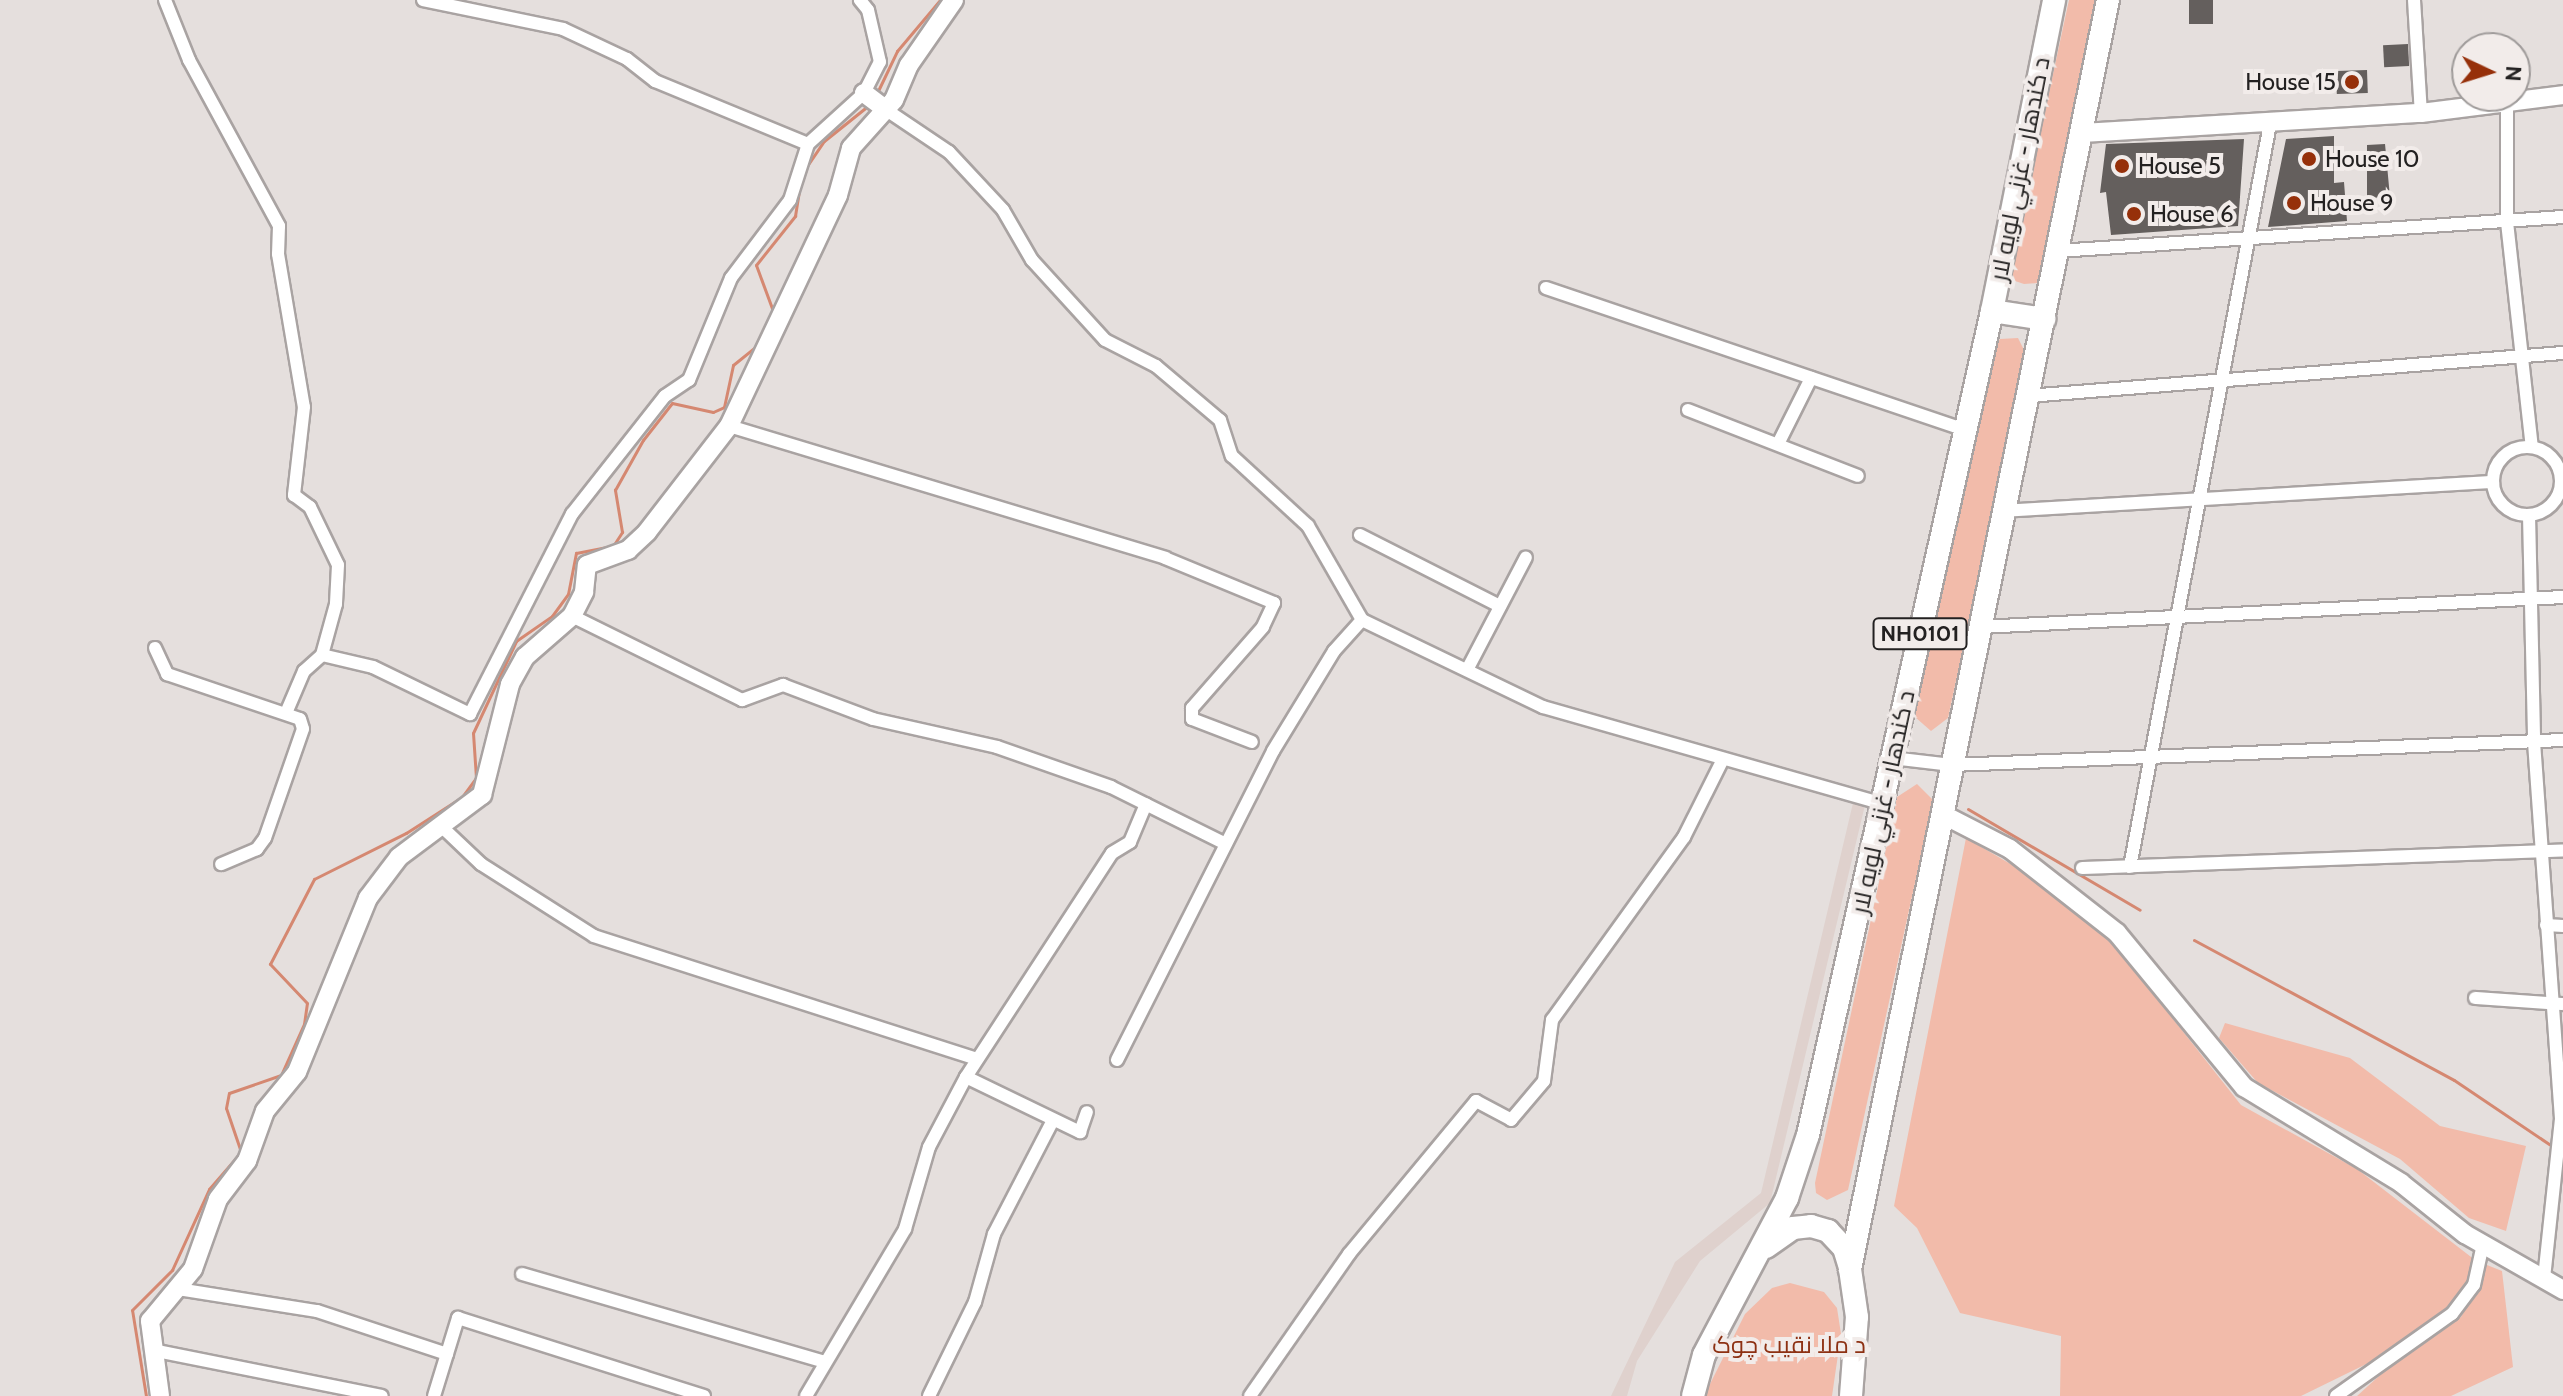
<!DOCTYPE html>
<html>
<head>
<meta charset="utf-8">
<style>
  body { margin:0 }
  #map { position:relative; width:2563px; height:1396px; overflow:hidden; background:#e5dfdd; font-family:Cabin,Cairo,sans-serif }
  div>[style] { position:absolute }
  [style*='--x'] { left:calc(var(--x)*1px); top:calc(var(--y)*1px); width:calc(var(--w)*1px); rotate:calc(var(--a)*1deg) }
  .built>* { inset:0; background:#dfd1cd }
  .green>* { inset:0; background:#f2bbaa }
  .stream>* { height:3px; margin:-1.5px; padding:0 1.5px; transform-origin:1.5px; border-radius:1.5px; background:#d58871 }
  .building>* { inset:0; background:#645f5d; transform-origin:0 0 }
  .roads { filter:drop-shadow(2px 0 #a9a3a2) drop-shadow(-2px 0 #a9a3a2) drop-shadow(0 2px #a9a3a2) drop-shadow(0 -2px #a9a3a2) }
  .street>* { height:12px; margin:-6px; padding:0 6px; transform-origin:6px; border-radius:6px; background:#fff }
  .street>.ring { margin:-6px; padding:0; box-sizing:content-box; background:none; border:12px solid #fff; border-radius:50% }
  .secondary>* { height:18px; margin:-9px; padding:0 9px; transform-origin:9px; border-radius:9px; background:#fff }
  .highway>* { height:22px; margin:-11px; padding:0 11px; transform-origin:11px; border-radius:11px; background:#fff }
  .dots>* { width:22px; height:22px; translate:-50% -50%; box-sizing:border-box; border:4px solid #f2ecea; border-radius:50% }
  span { translate:-50% -50%; white-space:nowrap; text-align:center; line-height:1.15; -webkit-text-stroke:8px #f2ecea; paint-order:stroke }
  .shield-label span { padding:2px 6px; background:#f2ecea; border:2px solid; border-radius:6px; -webkit-text-stroke-width:0 }
  .shield-label { font-size:22px; color:#232121; font-weight:700 }
  .poi-label { font-size:24px; color:#232121 }
  .right { translate:-100% -50%; text-align:right }
  .left { translate:0 -50%; text-align:left }
  .street-label { font-size:24px; color:#232121 }
  .park-label { font-size:24px; color:#8d3113 }
  .north { position:absolute; left:2451px; top:32px; width:80px; height:80px; box-sizing:border-box; background:#f2ecea; border:2px solid #9f9b9a; border-radius:50%; rotate:94deg; font-size:22px; font-weight:700; line-height:32px; text-align:center; color:#232121 }
  .north::after { content:''; display:block; margin:auto; width:28px; height:36px; background:#96300a; clip-path:polygon(50% 0,100% 100%,50% 72%,0 100%) }
</style>
</head>
<body>
<div id="map">
  <div class="built">
    <i style="clip-path:polygon(1853px 803px,1865px 805px,1770px 1203px,1700px 1261px,1637px 1361px,1627px 1396px,1611px 1396px,1675px 1262px,1761px 1193px)"></i>
  </div>
  <div class="green">
    <i style="clip-path:polygon(2069px 0,2100px 0,2047px 271px,2037px 283px,2024px 284px,2015px 281px,2011px 269px)"></i>
    <i style="clip-path:polygon(2018px 338px,2026px 354px,1948px 718px,1931px 731px,1915px 717px,1917px 696px,1994px 348px,2000px 339px)"></i>
    <i style="clip-path:polygon(1917px 784px,1933px 800px,1848px 1190px,1827px 1200px,1816px 1193px,1815px 1183px,1897px 797px)"></i>
    <i style="clip-path:polygon(1966px 838px,2043px 883px,2109px 938px,2241px 1105px,2357px 1169px,2475px 1260px,2466px 1293px,2399px 1348px,2301px 1396px,2060px 1396px,2061px 1336px,1960px 1313px,1917px 1228px,1894px 1206px)"></i>
    <i style="clip-path:polygon(2225px 1023px,2350px 1058px,2440px 1126px,2526px 1146px,2506px 1231px,2469px 1218px,2400px 1159px,2258px 1083px,2219px 1038px)"></i>
    <i style="clip-path:polygon(2487px 1265px,2502px 1271px,2513px 1367px,2451px 1396px,2357px 1396px,2400px 1357px,2461px 1317px)"></i>
    <i style="clip-path:polygon(1790px 1283px,1824px 1292px,1837px 1308px,1841px 1334px,1832px 1396px,1704px 1396px,1745px 1314px,1772px 1288px)"></i>
  </div>
  <div class="stream">
    <i style="--x:876;--y:95;--w:49;--a:-64.5"></i>
    <i style="--x:897;--y:51;--w:67;--a:-49.9"></i>
    <i style="--x:807;--y:166;--w:30;--a:-56"></i>
    <i style="--x:824;--y:141;--w:58;--a:-38.7"></i>
    <i style="--x:1968;--y:809;--w:199;--a:30.4"></i>
    <i style="--x:2194;--y:940;--w:295;--a:28.3"></i>
    <i style="--x:2454;--y:1080;--w:115;--a:34"></i>
    <i style="--x:146;--y:1396;--w:87;--a:-99.2"></i>
    <i style="--x:132;--y:1310;--w:57;--a:-45"></i>
    <i style="--x:172;--y:1270;--w:89;--a:-65.4"></i>
    <i style="--x:209;--y:1189;--w:49;--a:-49.1"></i>
    <i style="--x:241;--y:1152;--w:46;--a:-108.8"></i>
    <i style="--x:226;--y:1108;--w:15;--a:-79"></i>
    <i style="--x:229;--y:1093;--w:55;--a:-19.1"></i>
    <i style="--x:281;--y:1075;--w:56;--a:-65.7"></i>
    <i style="--x:304;--y:1024;--w:21;--a:-82"></i>
    <i style="--x:307;--y:1003;--w:54;--a:-133.5"></i>
    <i style="--x:270;--y:964;--w:96;--a:-62.6"></i>
    <i style="--x:314;--y:879;--w:103;--a:-26.6"></i>
    <i style="--x:406;--y:833;--w:67;--a:-32.7"></i>
    <i style="--x:462;--y:797;--w:24;--a:-54"></i>
    <i style="--x:476;--y:778;--w:45;--a:-93.8"></i>
    <i style="--x:473;--y:733;--w:102;--a:-64.9"></i>
    <i style="--x:516;--y:641;--w:44;--a:-34.8"></i>
    <i style="--x:552;--y:616;--w:27;--a:-54"></i>
    <i style="--x:568;--y:594;--w:42;--a:-79"></i>
    <i style="--x:576;--y:553;--w:38;--a:-11"></i>
    <i style="--x:613;--y:546;--w:17;--a:-57"></i>
    <i style="--x:622;--y:532;--w:43;--a:-99.5"></i>
    <i style="--x:615;--y:490;--w:57;--a:-60.8"></i>
    <i style="--x:643;--y:440;--w:47;--a:-51.9"></i>
    <i style="--x:672;--y:403;--w:42;--a:12.4"></i>
    <i style="--x:713;--y:412;--w:12;--a:-24"></i>
    <i style="--x:724;--y:407;--w:43;--a:-77.9"></i>
    <i style="--x:733;--y:365;--w:32;--a:-39"></i>
    <i style="--x:758;--y:345;--w:37;--a:-66"></i>
    <i style="--x:773;--y:311;--w:49;--a:-110.3"></i>
    <i style="--x:756;--y:265;--w:63;--a:-51.5"></i>
    <i style="--x:795;--y:216;--w:24;--a:-81"></i>
  </div>
  <div class="building">
    <i style="left:2189px;top:0;width:24px;height:24px"></i>
    <i style="left:2408px;top:44px;width:22px;height:25px;rotate:87deg"></i>
    <i style="left:2367px;top:70px;width:23px;height:31px;rotate:88deg"></i>
    <i style="clip-path:polygon(2334px 136px,2334px 183px,2344px 182px,2347px 221px,2268px 227px,2286px 139px)"></i>
    <i style="clip-path:polygon(2244px 139px,2238px 226px,2111px 235px,2106px 192px,2100px 193px,2106px 144px)"></i>
    <i style="clip-path:polygon(2385px 144px,2390px 197px,2367px 198px,2367px 145px)"></i>
  </div>
  <div class="roads">
    <div class="street">
      <i style="--x:165;--y:0;--w:65;--a:68.2"></i>
      <i style="--x:189;--y:60;--w:189;--a:61.5"></i>
      <i style="--x:279;--y:226;--w:28;--a:92"></i>
      <i style="--x:278;--y:254;--w:155;--a:80.4"></i>
      <i style="--x:304;--y:407;--w:89;--a:96.5"></i>
      <i style="--x:294;--y:495;--w:20;--a:37"></i>
      <i style="--x:310;--y:507;--w:64;--a:64.2"></i>
      <i style="--x:338;--y:565;--w:39;--a:93"></i>
      <i style="--x:336;--y:604;--w:53;--a:105.4"></i>
      <i style="--x:322;--y:655;--w:24;--a:138"></i>
      <i style="--x:304;--y:671;--w:46;--a:113.2"></i>
      <i style="--x:423;--y:0;--w:143;--a:11.7"></i>
      <i style="--x:563;--y:29;--w:71;--a:25.1"></i>
      <i style="--x:627;--y:59;--w:36;--a:38"></i>
      <i style="--x:655;--y:81;--w:165;--a:22.4"></i>
      <i style="--x:2414;--y:0;--w:113;--a:86.5"></i>
      <i style="--x:2507;--y:105;--w:117;--a:90"></i>
      <i style="--x:2507;--y:222;--w:226;--a:83.7"></i>
      <i style="--x:885;--y:109;--w:77;--a:33.9"></i>
      <i style="--x:949;--y:152;--w:79;--a:47"></i>
      <i style="--x:1003;--y:210;--w:58;--a:59.9"></i>
      <i style="--x:1032;--y:260;--w:108;--a:47.6"></i>
      <i style="--x:1105;--y:340;--w:57;--a:27"></i>
      <i style="--x:1156;--y:366;--w:84;--a:40.2"></i>
      <i style="--x:1220;--y:420;--w:38;--a:72"></i>
      <i style="--x:1232;--y:456;--w:103;--a:42.6"></i>
      <i style="--x:1308;--y:526;--w:108;--a:60.1"></i>
      <i style="--x:1362;--y:620;--w:201;--a:25.7"></i>
      <i style="--x:1543;--y:707;--w:354;--a:15.9"></i>
      <i style="--x:2058;--y:251;--w:506;--a:-3.85"></i>
      <i style="--x:1546;--y:288;--w:442;--a:18.7"></i>
      <i style="--x:2028;--y:396;--w:537;--a:-4.6"></i>
      <i style="--x:1688;--y:410;--w:182;--a:21.2"></i>
      <i style="--x:729;--y:426;--w:456;--a:16.8"></i>
      <i style="--x:1165;--y:558;--w:118;--a:22.4"></i>
      <i style="--x:1274;--y:603;--w:26;--a:115"></i>
      <i style="--x:1263;--y:627;--w:108;--a:131.2"></i>
      <i style="--x:1192;--y:708;--w:11;--a:90"></i>
      <i style="--x:1192;--y:719;--w:64;--a:21"></i>
      <i style="--x:1778;--y:444;--w:74;--a:-63.4"></i>
      <i class="ring" style="left:2493px;top:447px;width:56px;height:56px"></i>
      <i style="--x:2003;--y:511;--w:491;--a:-3.4"></i>
      <i style="--x:2529;--y:515;--w:227;--a:88.7"></i>
      <i style="--x:2534;--y:742;--w:378;--a:85.9"></i>
      <i style="--x:2561;--y:1119;--w:161;--a:96.1"></i>
      <i style="--x:1360;--y:535;--w:157;--a:26.9"></i>
      <i style="--x:572;--y:616;--w:190;--a:26.3"></i>
      <i style="--x:742;--y:700;--w:44;--a:-20.1"></i>
      <i style="--x:783;--y:685;--w:96;--a:20.7"></i>
      <i style="--x:873;--y:719;--w:127;--a:12.7"></i>
      <i style="--x:997;--y:747;--w:121;--a:19.3"></i>
      <i style="--x:1111;--y:787;--w:128;--a:26.4"></i>
      <i style="--x:1981;--y:627;--w:583;--a:-2.95"></i>
      <i style="--x:155;--y:648;--w:29;--a:65"></i>
      <i style="--x:167;--y:674;--w:140;--a:18.7"></i>
      <i style="--x:300;--y:719;--w:10;--a:73"></i>
      <i style="--x:303;--y:729;--w:115;--a:109.2"></i>
      <i style="--x:265;--y:838;--w:14;--a:126"></i>
      <i style="--x:257;--y:849;--w:39;--a:157"></i>
      <i style="--x:322;--y:655;--w:52;--a:13.2"></i>
      <i style="--x:373;--y:667;--w:108;--a:25.9"></i>
      <i style="--x:470;--y:714;--w:225;--a:-63"></i>
      <i style="--x:572;--y:514;--w:150;--a:-51.8"></i>
      <i style="--x:665;--y:396;--w:29;--a:-34"></i>
      <i style="--x:689;--y:380;--w:110;--a:-67.6"></i>
      <i style="--x:731;--y:278;--w:98;--a:-52.9"></i>
      <i style="--x:790;--y:200;--w:59;--a:-72.2"></i>
      <i style="--x:808;--y:144;--w:76;--a:-42.3"></i>
      <i style="--x:864;--y:93;--w:35;--a:-63"></i>
      <i style="--x:880;--y:62;--w:53;--a:-103"></i>
      <i style="--x:868;--y:10;--w:13;--a:-129"></i>
      <i style="--x:1467;--y:670;--w:127;--a:-62.4"></i>
      <i style="--x:1892;--y:758;--w:60;--a:6.7"></i>
      <i style="--x:1952;--y:765;--w:612;--a:-2.34"></i>
      <i style="--x:441;--y:826;--w:55;--a:43.5"></i>
      <i style="--x:481;--y:864;--w:134;--a:32.5"></i>
      <i style="--x:594;--y:936;--w:402;--a:17.8"></i>
      <i style="--x:2130;--y:867;--w:756;--a:-79.33"></i>
      <i style="--x:2082;--y:868;--w:481;--a:-2.1"></i>
      <i style="--x:2546;--y:925;--w:17;--a:3"></i>
      <i style="--x:2475;--y:998;--w:88;--a:3.9"></i>
      <i style="--x:1117;--y:1060;--w:346;--a:-63.2"></i>
      <i style="--x:1273;--y:751;--w:117;--a:-58.6"></i>
      <i style="--x:1334;--y:651;--w:42;--a:-47.9"></i>
      <i style="--x:966;--y:1077;--w:127;--a:25.8"></i>
      <i style="--x:1080;--y:1132;--w:21;--a:-71"></i>
      <i style="--x:522;--y:1274;--w:315;--a:16.2"></i>
      <i style="--x:178;--y:1289;--w:141;--a:9"></i>
      <i style="--x:317;--y:1311;--w:137;--a:18.3"></i>
      <i style="--x:157;--y:1351;--w:229;--a:11.3"></i>
      <i style="--x:434;--y:1396;--w:82;--a:-72.9"></i>
      <i style="--x:458;--y:1318;--w:258;--a:17.6"></i>
      <i style="--x:806;--y:1396;--w:194;--a:-59.3"></i>
      <i style="--x:905;--y:1229;--w:85;--a:-73.7"></i>
      <i style="--x:929;--y:1147;--w:79;--a:-62.1"></i>
      <i style="--x:966;--y:1077;--w:267;--a:-56.9"></i>
      <i style="--x:1112;--y:853;--w:21;--a:-31"></i>
      <i style="--x:1130;--y:842;--w:41;--a:-67.2"></i>
      <i style="--x:929;--y:1396;--w:105;--a:-63.9"></i>
      <i style="--x:975;--y:1302;--w:71;--a:-74.4"></i>
      <i style="--x:994;--y:1234;--w:128;--a:-62.6"></i>
      <i style="--x:1250;--y:1396;--w:173;--a:-55.1"></i>
      <i style="--x:1349;--y:1254;--w:199;--a:-50.3"></i>
      <i style="--x:1476;--y:1101;--w:40;--a:28"></i>
      <i style="--x:1511;--y:1120;--w:51;--a:-49.8"></i>
      <i style="--x:1544;--y:1081;--w:62;--a:-82.5"></i>
      <i style="--x:1552;--y:1020;--w:226;--a:-54.2"></i>
      <i style="--x:1684;--y:837;--w:87;--a:-63.4"></i>
      <i style="--x:2336;--y:1396;--w:142;--a:-35.3"></i>
      <i style="--x:2452;--y:1314;--w:36;--a:-53"></i>
      <i style="--x:2474;--y:1285;--w:42;--a:-77.6"></i>
    </div>
    <div class="secondary">
      <i style="--x:864;--y:93;--w:26;--a:37"></i>
      <i style="--x:2082;--y:133;--w:340;--a:-3.4"></i>
      <i style="--x:2421;--y:113;--w:143;--a:-7.2"></i>
      <i style="--x:1942;--y:814;--w:76;--a:27.2"></i>
      <i style="--x:2010;--y:849;--w:136;--a:38.1"></i>
      <i style="--x:2117;--y:933;--w:200;--a:50.5"></i>
      <i style="--x:2244;--y:1087;--w:184;--a:31.4"></i>
      <i style="--x:2401;--y:1183;--w:82;--a:38.6"></i>
      <i style="--x:2465;--y:1234;--w:113;--a:29.7"></i>
      <i style="--x:160;--y:1396;--w:76;--a:-97.6"></i>
      <i style="--x:150;--y:1321;--w:67;--a:-50.4"></i>
      <i style="--x:193;--y:1269;--w:74;--a:-70.3"></i>
      <i style="--x:218;--y:1199;--w:48;--a:-52.7"></i>
      <i style="--x:247;--y:1161;--w:53;--a:-70.2"></i>
      <i style="--x:265;--y:1111;--w:50;--a:-50.6"></i>
      <i style="--x:297;--y:1072;--w:188;--a:-67.8"></i>
      <i style="--x:368;--y:898;--w:51;--a:-52.9"></i>
      <i style="--x:399;--y:857;--w:104;--a:-36.8"></i>
      <i style="--x:482;--y:795;--w:114;--a:-75.8"></i>
      <i style="--x:510;--y:684;--w:31;--a:-61"></i>
      <i style="--x:525;--y:657;--w:62;--a:-41.1"></i>
      <i style="--x:572;--y:616;--w:27;--a:-63"></i>
      <i style="--x:584;--y:592;--w:27;--a:-84"></i>
      <i style="--x:587;--y:565;--w:44;--a:-20.1"></i>
      <i style="--x:628;--y:550;--w:26;--a:-43"></i>
      <i style="--x:647;--y:532;--w:134;--a:-52.3"></i>
      <i style="--x:729;--y:426;--w:255;--a:-64.7"></i>
      <i style="--x:838;--y:195;--w:49;--a:-74.5"></i>
      <i style="--x:851;--y:148;--w:64;--a:-48.1"></i>
      <i style="--x:894;--y:100;--w:38;--a:-67"></i>
      <i style="--x:909;--y:65;--w:79;--a:-55.3"></i>
    </div>
    <div class="highway">
      <i style="--x:1992;--y:311;--w:53;--a:8.7"></i>
      <i style="--x:1766;--y:1247;--w:33;--a:-35"></i>
      <i style="--x:1793;--y:1228;--w:18;--a:-6"></i>
      <i style="--x:1811;--y:1226;--w:18;--a:16"></i>
      <i style="--x:1828;--y:1231;--w:23;--a:47"></i>
      <i style="--x:1844;--y:1248;--w:21;--a:73"></i>
      <i style="--x:1693;--y:1396;--w:42;--a:-75"></i>
      <i style="--x:1704;--y:1355;--w:178;--a:-62.1"></i>
      <i style="--x:1787;--y:1198;--w:66;--a:-71.6"></i>
      <i style="--x:1808;--y:1135;--w:844;--a:-77.41"></i>
      <i style="--x:1992;--y:311;--w:317;--a:-78.7"></i>
      <i style="--x:1851;--y:1396;--w:79;--a:-85.7"></i>
      <i style="--x:1857;--y:1317;--w:49;--a:-98.3"></i>
      <i style="--x:1850;--y:1269;--w:1295;--a:-78.51"></i>
    </div>
  </div>
  <div class="dots">
    <i style="left:2352px;top:82px;background:#96300a"></i>
    <i style="left:2309px;top:159px;background:#96300a"></i>
    <i style="left:2122px;top:166px;background:#96300a"></i>
    <i style="left:2294px;top:203px;background:#96300a"></i>
    <i style="left:2134px;top:214px;background:#96300a"></i>
  </div>
  <div class="shield-label">
    <span style="left:1920px;top:634px">NH0101</span>
  </div>
  <div class="poi-label">
    <span class="right" style="left:2336px;top:82px">House 15</span>
    <span class="left" style="left:2325px;top:159px">House 10</span>
    <span class="left" style="left:2138px;top:166px">House 5</span>
    <span class="left" style="left:2310px;top:203px">House 9</span>
    <span class="left" style="left:2150px;top:214px">House 6</span>
  </div>
  <div class="street-label">
    <span style="left:2020px;top:169px;rotate:-79deg">د کندهار - غزني لويه لار</span>
    <span style="left:1883px;top:802px;rotate:-78deg">د کندهار - غزني لويه لار</span>
  </div>
  <div class="park-label">
    <span style="left:1789px;top:1345px">د ملا نقيب چوک</span>
  </div>
  <div class="north">N</div>
</div>
</body>
</html>
